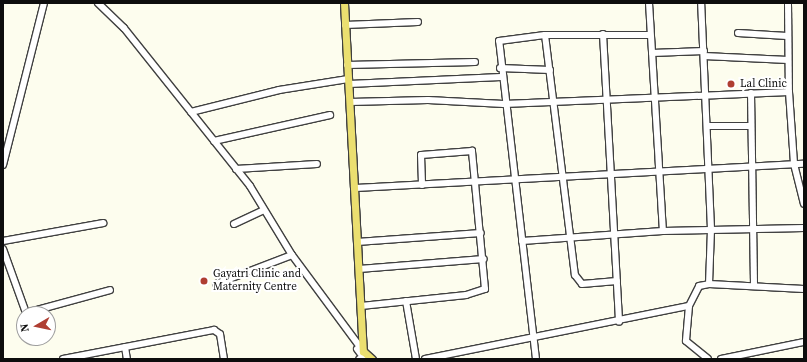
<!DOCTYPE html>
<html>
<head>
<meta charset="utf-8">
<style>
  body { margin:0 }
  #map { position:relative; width:807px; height:362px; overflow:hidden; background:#fdfdee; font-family:"Source Serif 4",serif }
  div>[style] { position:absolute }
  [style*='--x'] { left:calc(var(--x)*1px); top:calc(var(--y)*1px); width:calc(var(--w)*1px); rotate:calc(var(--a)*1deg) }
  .roads { filter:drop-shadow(1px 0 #404040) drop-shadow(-1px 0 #404040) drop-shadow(0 1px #404040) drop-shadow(0 -1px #404040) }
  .minor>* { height:6px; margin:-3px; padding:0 3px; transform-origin:3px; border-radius:3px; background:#fff }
  .major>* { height:7px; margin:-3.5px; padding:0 3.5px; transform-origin:3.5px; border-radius:3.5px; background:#ebdf70 }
  .dots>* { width:11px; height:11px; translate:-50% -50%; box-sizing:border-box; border:2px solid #fff; border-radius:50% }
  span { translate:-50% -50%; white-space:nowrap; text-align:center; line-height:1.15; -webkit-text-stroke:4px #fff; paint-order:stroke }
  .poi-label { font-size:11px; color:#0d0d0d }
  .left { translate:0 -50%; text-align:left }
  .frame { position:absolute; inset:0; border:4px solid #0d0d0d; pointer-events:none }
  .north { position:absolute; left:16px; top:306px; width:40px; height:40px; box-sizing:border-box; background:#fff; border:1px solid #9e9e9e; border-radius:50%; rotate:261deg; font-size:11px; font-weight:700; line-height:16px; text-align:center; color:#0d0d0d }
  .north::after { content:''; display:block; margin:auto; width:14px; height:18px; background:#af3e32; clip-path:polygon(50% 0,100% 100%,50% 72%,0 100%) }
</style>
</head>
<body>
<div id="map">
  <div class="roads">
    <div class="minor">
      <i style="--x:98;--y:3;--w:36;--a:44"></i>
      <i style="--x:124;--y:28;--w:202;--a:51.4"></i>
      <i style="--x:250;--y:186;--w:81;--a:58.7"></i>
      <i style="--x:292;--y:255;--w:119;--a:53.5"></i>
      <i style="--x:649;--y:3;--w:228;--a:86.5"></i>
      <i style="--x:788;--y:3;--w:89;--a:89.4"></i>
      <i style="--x:345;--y:25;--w:73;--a:-2.4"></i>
      <i style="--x:738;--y:33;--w:49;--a:3.5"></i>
      <i style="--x:603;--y:34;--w:288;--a:86.8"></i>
      <i style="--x:545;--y:35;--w:242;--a:82.9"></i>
      <i style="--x:575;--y:275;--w:11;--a:52"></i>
      <i style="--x:582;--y:284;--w:35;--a:-5"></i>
      <i style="--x:652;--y:53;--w:52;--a:-2.2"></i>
      <i style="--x:704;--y:56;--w:84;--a:2.7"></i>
      <i style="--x:347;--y:65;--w:128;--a:-1.3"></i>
      <i style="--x:500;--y:68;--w:50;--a:2.3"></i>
      <i style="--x:349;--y:84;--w:152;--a:-2.6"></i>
      <i style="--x:751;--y:93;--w:193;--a:89.1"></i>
      <i style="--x:350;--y:102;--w:78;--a:-1.5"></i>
      <i style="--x:428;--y:100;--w:76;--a:3"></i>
      <i style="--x:504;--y:104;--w:285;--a:-2.4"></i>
      <i style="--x:789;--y:92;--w:72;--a:86"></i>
      <i style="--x:794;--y:164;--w:41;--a:76"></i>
      <i style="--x:191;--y:112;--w:91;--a:-14"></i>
      <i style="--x:279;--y:90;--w:70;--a:-9.1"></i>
      <i style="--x:708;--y:126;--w:43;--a:0"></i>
      <i style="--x:214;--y:141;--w:119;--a:-12.6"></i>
      <i style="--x:3;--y:165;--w:167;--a:-75.8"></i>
      <i style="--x:236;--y:169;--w:81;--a:-3.5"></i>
      <i style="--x:354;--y:188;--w:451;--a:-3.1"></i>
      <i style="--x:234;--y:224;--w:33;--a:-25"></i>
      <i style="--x:3;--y:241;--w:102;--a:-10.2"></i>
      <i style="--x:522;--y:241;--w:141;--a:-4.1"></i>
      <i style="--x:663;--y:231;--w:141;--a:-1.2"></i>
      <i style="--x:357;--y:242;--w:124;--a:-4.2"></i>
      <i style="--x:3;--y:249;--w:68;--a:70.2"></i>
      <i style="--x:26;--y:313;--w:87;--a:-15.3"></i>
      <i style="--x:359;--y:269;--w:125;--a:-4.6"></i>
      <i style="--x:216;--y:284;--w:81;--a:-20.9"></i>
      <i style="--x:709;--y:284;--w:95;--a:3"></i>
      <i style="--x:406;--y:301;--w:59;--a:80.2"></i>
      <i style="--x:361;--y:306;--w:106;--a:-6"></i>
      <i style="--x:466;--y:295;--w:20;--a:-18"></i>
      <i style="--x:485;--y:289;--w:139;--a:-95.4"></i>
      <i style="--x:472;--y:151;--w:51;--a:175.5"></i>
      <i style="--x:421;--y:155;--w:30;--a:88"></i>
      <i style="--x:689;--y:306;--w:35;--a:95"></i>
      <i style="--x:686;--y:341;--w:28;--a:39"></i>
      <i style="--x:125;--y:347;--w:12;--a:81"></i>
      <i style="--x:357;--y:349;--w:10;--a:53"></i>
      <i style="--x:363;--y:357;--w:4;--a:153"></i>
      <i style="--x:63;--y:359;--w:154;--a:-10.9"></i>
      <i style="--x:214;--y:330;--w:7;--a:34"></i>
      <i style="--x:220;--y:334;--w:25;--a:81"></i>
      <i style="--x:425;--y:359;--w:269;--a:-11.4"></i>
      <i style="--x:689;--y:306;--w:22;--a:-63"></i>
      <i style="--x:699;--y:286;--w:10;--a:-11"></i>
      <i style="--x:709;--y:284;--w:55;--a:-87.9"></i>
      <i style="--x:711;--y:229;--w:226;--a:-92.5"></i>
      <i style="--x:536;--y:359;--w:320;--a:-96.6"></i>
      <i style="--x:499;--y:41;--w:46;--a:-7.4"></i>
      <i style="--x:545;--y:35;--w:105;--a:0"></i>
      <i style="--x:721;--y:359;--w:85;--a:-11.6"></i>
    </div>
    <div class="major">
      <i style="--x:344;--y:3;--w:349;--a:86.9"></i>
      <i style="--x:363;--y:351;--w:12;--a:42"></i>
    </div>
  </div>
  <div class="dots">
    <i style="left:731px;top:84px;background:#af3e32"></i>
    <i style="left:204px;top:281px;background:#af3e32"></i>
  </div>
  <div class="poi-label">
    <span class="left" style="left:740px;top:84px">Lal Clinic</span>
    <span class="left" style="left:213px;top:281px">Gayatri Clinic and<br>Maternity Centre</span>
  </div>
  <div class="frame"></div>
  <div class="north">N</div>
</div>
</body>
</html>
